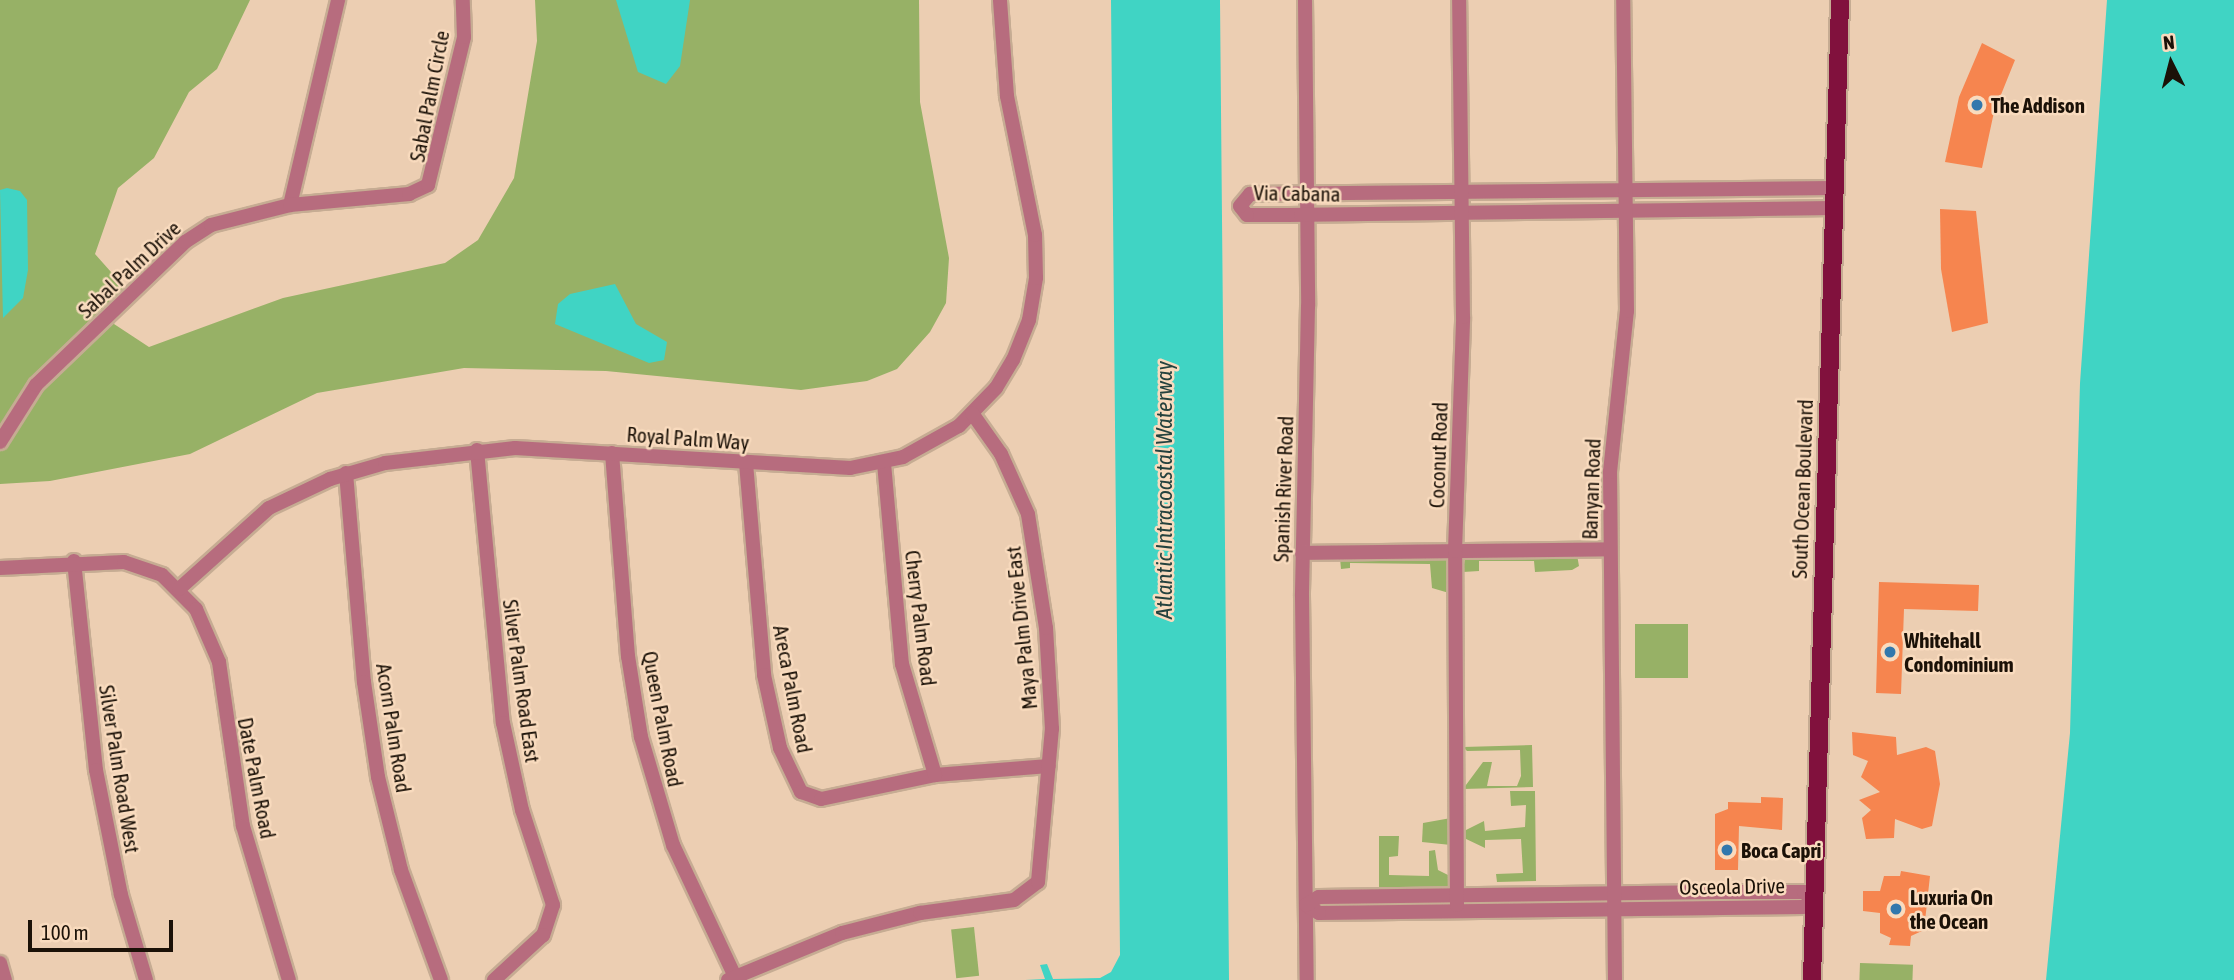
<!DOCTYPE html>
<html>
<head>
<meta charset="utf-8">
<style>
  body { margin:0 }
  #map { position:relative; width:2234px; height:980px; overflow:hidden; background:#ecceb2; font-family:"Asap Condensed",sans-serif }
  div>[style] { position:absolute }
  [style*='--x'] { left:calc(var(--x)*1px); top:calc(var(--y)*1px); width:calc(var(--w)*1px); rotate:calc(var(--a)*1deg) }
  .green>* { inset:0; background:#97b166; transform-origin:0 0 }
  .water>* { inset:0; background:#40d4c4 }
  .building>* { inset:0; background:#f6854f }
  .roads { filter:drop-shadow(2px 0 #c6ac93) drop-shadow(-2px 0 #c6ac93) drop-shadow(0 2px #c6ac93) drop-shadow(0 -2px #c6ac93) }
  .minor>* { height:14px; margin:-7px; padding:0 7px; transform-origin:7px; border-radius:7px; background:#b76c7e }
  .major>* { height:18px; margin:-9px; padding:0 9px; transform-origin:9px; border-radius:9px; background:#81113d }
  .dots>* { width:19px; height:19px; translate:-50% -50%; box-sizing:border-box; border:4px solid #f9dbbe; border-radius:50% }
  span { translate:-50% -50%; white-space:nowrap; text-align:center; line-height:1.15; -webkit-text-stroke:5px #f9dbbe; paint-order:stroke }
  .street-label { font-size:21px; color:#1b1107 }
  .poi-label { font-size:21px; color:#1b1107; font-weight:700 }
  .left { translate:0 -50%; text-align:left }
  .water-label { font-size:23px; color:#24423e; font-style:italic }
  .north { position:absolute; left:2136px; top:28px; width:70px; height:70px; -webkit-text-stroke:5px #f9dbbe; paint-order:stroke; rotate:354deg; font-size:19px; font-weight:700; line-height:28px; text-align:center; color:#1b1107 }
  .north::after { content:''; display:block; margin:auto; width:24px; height:32px; background:#1b1107; clip-path:polygon(50% 0,100% 100%,50% 72%,0 100%) }
  .scale { position:absolute; left:28px; top:920px; width:145px; height:32px; box-sizing:border-box; border:4px solid #1b1107; border-top:0; padding-left:9px; font-size:21px; line-height:24px; white-space:nowrap; color:#1b1107; -webkit-text-stroke:5px #f9dbbe; paint-order:stroke }
</style>
</head>
<body>
<div id="map">
  <div class="green">
    <i style="clip-path:polygon(0 0,250px 0,217px 69px,189px 92px,154px 158px,118px 188px,95px 254px,127px 290px,114px 324px,149px 347px,283px 298px,445px 263px,478px 240px,514px 178px,537px 41px,535px 0,919px 0,920px 102px,949px 258px,946px 303px,930px 332px,897px 369px,867px 381px,801px 390px,606px 371px,464px 368px,317px 393px,190px 454px,50px 481px,0 484px)"></i>
    <i style="clip-path:polygon(1577px 555px,1579px 566px,1572px 570px,1535px 572px,1534px 561px,1479px 561px,1479px 571px,1463px 572px,1465px 557px)"></i>
    <i style="clip-path:polygon(1444px 556px,1449px 560px,1449px 593px,1432px 588px,1430px 564px,1350px 563px,1350px 568px,1341px 569px,1340px 558px)"></i>
    <i style="left:1635px;top:624px;width:53px;height:54px"></i>
    <i style="clip-path:polygon(1532px 745px,1533px 787px,1463px 789px,1483px 762px,1492px 762px,1487px 786px,1517px 786px,1521px 776px,1520px 750px,1467px 751px,1463px 747px)"></i>
    <i style="clip-path:polygon(1510px 791px,1535px 791px,1536px 881px,1497px 882px,1496px 874px,1523px 873px,1521px 839px,1485px 840px,1485px 848px,1464px 838px,1464px 831px,1484px 821px,1485px 831px,1525px 827px,1526px 805px,1511px 806px)"></i>
    <i style="clip-path:polygon(1451px 818px,1451px 845px,1422px 842px,1423px 823px)"></i>
    <i style="clip-path:polygon(1379px 836px,1399px 836px,1398px 856px,1389px 857px,1389px 875px,1429px 876px,1429px 851px,1435px 850px,1438px 870px,1452px 877px,1451px 884px,1442px 890px,1379px 892px)"></i>
    <i style="left:974px;top:927px;width:49px;height:23px;rotate:84deg"></i>
    <i style="left:1860px;top:963px;width:53px;height:17px;rotate:2deg"></i>
  </div>
  <div class="water">
    <i style="clip-path:polygon(616px 0,690px 0,680px 66px,666px 84px,638px 72px)"></i>
    <i style="clip-path:polygon(1111px 0,1220px 0,1229px 980px,1025px 980px,1045px 979px,1040px 965px,1047px 964px,1053px 979px,1100px 978px,1111px 972px,1120px 955px)"></i>
    <i style="clip-path:polygon(2107px 0,2234px 0,2234px 980px,2046px 980px,2070px 733px,2080px 383px)"></i>
    <i style="clip-path:polygon(7px 188px,20px 191px,27px 200px,28px 270px,23px 298px,3px 318px,0 190px)"></i>
    <i style="clip-path:polygon(615px 284px,636px 324px,667px 342px,664px 360px,649px 363px,555px 324px,558px 304px,570px 294px)"></i>
  </div>
  <div class="building">
    <i style="clip-path:polygon(1982px 43px,2015px 60px,1994px 112px,1982px 168px,1945px 162px,1959px 97px)"></i>
    <i style="clip-path:polygon(1940px 209px,1976px 211px,1988px 323px,1952px 332px,1941px 269px)"></i>
    <i style="clip-path:polygon(1879px 582px,1979px 585px,1978px 611px,1904px 609px,1901px 694px,1876px 693px)"></i>
    <i style="clip-path:polygon(1852px 732px,1896px 737px,1897px 755px,1926px 747px,1935px 751px,1940px 784px,1932px 826px,1922px 829px,1895px 819px,1894px 838px,1866px 839px,1862px 818px,1871px 810px,1859px 800px,1880px 792px,1861px 777px,1868px 761px,1853px 755px)"></i>
    <i style="clip-path:polygon(1761px 797px,1783px 798px,1782px 830px,1739px 826px,1738px 870px,1715px 870px,1715px 814px,1728px 809px,1728px 802px,1761px 803px)"></i>
    <i style="clip-path:polygon(1901px 871px,1930px 876px,1924px 930px,1911px 936px,1910px 946px,1889px 945px,1891px 938px,1880px 933px,1880px 913px,1863px 911px,1863px 891px,1880px 891px,1884px 876px,1900px 876px)"></i>
  </div>
  <div class="roads">
    <div class="minor">
      <i style="--x:1305;--y:0;--w:306;--a:89.4"></i>
      <i style="--x:1308;--y:306;--w:290;--a:91.2"></i>
      <i style="--x:1302;--y:596;--w:384;--a:89.3"></i>
      <i style="--x:290;--y:205;--w:211;--a:-76.8"></i>
      <i style="--x:1833;--y:208;--w:545;--a:179.26"></i>
      <i style="--x:1288;--y:215;--w:41;--a:180"></i>
      <i style="--x:1247;--y:215;--w:11;--a:-128"></i>
      <i style="--x:1240;--y:206;--w:16;--a:-50"></i>
      <i style="--x:1250;--y:194;--w:583;--a:-0.59"></i>
      <i style="--x:0;--y:442;--w:67;--a:-57.7"></i>
      <i style="--x:36;--y:385;--w:207;--a:-43.8"></i>
      <i style="--x:185;--y:242;--w:31;--a:-33"></i>
      <i style="--x:211;--y:225;--w:81;--a:-14.2"></i>
      <i style="--x:290;--y:205;--w:120;--a:-5.3"></i>
      <i style="--x:409;--y:194;--w:21;--a:-25"></i>
      <i style="--x:428;--y:185;--w:152;--a:-76.3"></i>
      <i style="--x:464;--y:37;--w:37;--a:-92"></i>
      <i style="--x:477;--y:450;--w:274;--a:84.6"></i>
      <i style="--x:503;--y:723;--w:89;--a:77.7"></i>
      <i style="--x:522;--y:810;--w:100;--a:71.9"></i>
      <i style="--x:553;--y:905;--w:32;--a:108"></i>
      <i style="--x:543;--y:935;--w:67;--a:137.4"></i>
      <i style="--x:612;--y:453;--w:204;--a:85.5"></i>
      <i style="--x:628;--y:656;--w:82;--a:80.9"></i>
      <i style="--x:641;--y:737;--w:113;--a:73.5"></i>
      <i style="--x:673;--y:845;--w:146;--a:64.8"></i>
      <i style="--x:746;--y:463;--w:213;--a:85.1"></i>
      <i style="--x:764;--y:675;--w:75;--a:77.6"></i>
      <i style="--x:780;--y:748;--w:49;--a:64.5"></i>
      <i style="--x:801;--y:792;--w:21;--a:19"></i>
      <i style="--x:821;--y:799;--w:116;--a:-11.9"></i>
      <i style="--x:935;--y:775;--w:114;--a:-4.5"></i>
      <i style="--x:884;--y:463;--w:202;--a:84.9"></i>
      <i style="--x:902;--y:664;--w:116;--a:73.4"></i>
      <i style="--x:346;--y:473;--w:210;--a:85.1"></i>
      <i style="--x:364;--y:682;--w:96;--a:81.6"></i>
      <i style="--x:378;--y:777;--w:96;--a:76.1"></i>
      <i style="--x:401;--y:870;--w:117;--a:70"></i>
      <i style="--x:1302;--y:553;--w:308;--a:-0.7"></i>
      <i style="--x:74;--y:561;--w:210;--a:84"></i>
      <i style="--x:96;--y:770;--w:127;--a:78.7"></i>
      <i style="--x:121;--y:895;--w:89;--a:73.6"></i>
      <i style="--x:0;--y:568;--w:124;--a:-2.8"></i>
      <i style="--x:124;--y:562;--w:40;--a:18.9"></i>
      <i style="--x:162;--y:575;--w:48;--a:45"></i>
      <i style="--x:196;--y:609;--w:58;--a:66.5"></i>
      <i style="--x:219;--y:662;--w:166;--a:81.7"></i>
      <i style="--x:243;--y:826;--w:161;--a:73.4"></i>
      <i style="--x:179;--y:589;--w:121;--a:-42"></i>
      <i style="--x:269;--y:508;--w:68;--a:-25.4"></i>
      <i style="--x:330;--y:479;--w:57;--a:-16.2"></i>
      <i style="--x:385;--y:463;--w:131;--a:-6.6"></i>
      <i style="--x:515;--y:448;--w:336;--a:3.4"></i>
      <i style="--x:850;--y:468;--w:54;--a:-11.7"></i>
      <i style="--x:903;--y:457;--w:64;--a:-29"></i>
      <i style="--x:959;--y:426;--w:53;--a:-45.8"></i>
      <i style="--x:996;--y:388;--w:33;--a:-59"></i>
      <i style="--x:1013;--y:360;--w:43;--a:-68.2"></i>
      <i style="--x:1029;--y:320;--w:43;--a:-80.5"></i>
      <i style="--x:1036;--y:278;--w:43;--a:-91.3"></i>
      <i style="--x:1035;--y:235;--w:142;--a:-101.4"></i>
      <i style="--x:1007;--y:96;--w:96;--a:-94.2"></i>
      <i style="--x:1719;--y:892;--w:85;--a:0"></i>
      <i style="--x:1804;--y:892;--w:13;--a:39"></i>
      <i style="--x:1814;--y:900;--w:13;--a:148"></i>
      <i style="--x:1803;--y:907;--w:484;--a:179.3"></i>
      <i style="--x:1319;--y:913;--w:15;--a:-148"></i>
      <i style="--x:1306;--y:905;--w:15;--a:-32"></i>
      <i style="--x:1319;--y:897;--w:400;--a:-0.7"></i>
      <i style="--x:1457;--y:905;--w:354;--a:-90.3"></i>
      <i style="--x:1455;--y:551;--w:234;--a:-88"></i>
      <i style="--x:1463;--y:317;--w:317;--a:-90.7"></i>
      <i style="--x:0;--y:963;--w:18;--a:74"></i>
      <i style="--x:728;--y:980;--w:123;--a:-22.4"></i>
      <i style="--x:842;--y:933;--w:81;--a:-14.4"></i>
      <i style="--x:920;--y:913;--w:95;--a:-7.9"></i>
      <i style="--x:1014;--y:900;--w:30;--a:-37"></i>
      <i style="--x:1038;--y:882;--w:154;--a:-84.8"></i>
      <i style="--x:1052;--y:729;--w:101;--a:-93.4"></i>
      <i style="--x:1046;--y:628;--w:115;--a:-99"></i>
      <i style="--x:1028;--y:514;--w:66;--a:-114.2"></i>
      <i style="--x:1001;--y:454;--w:50;--a:-125.3"></i>
      <i style="--x:1615;--y:980;--w:508;--a:-90.56"></i>
      <i style="--x:1610;--y:472;--w:162;--a:-84"></i>
      <i style="--x:1627;--y:311;--w:311;--a:-90.7"></i>
    </div>
    <div class="major">
      <i style="--x:1812;--y:980;--w:980;--a:-88.36"></i>
    </div>
  </div>
  <div class="dots">
    <i style="left:1977px;top:105px;background:#3278ad"></i>
    <i style="left:1890px;top:652px;background:#3278ad"></i>
    <i style="left:1727px;top:850px;background:#3278ad"></i>
    <i style="left:1896px;top:909px;background:#3278ad"></i>
  </div>
  <div class="street-label">
    <span style="left:429px;top:96px;rotate:-79deg">Sabal Palm Circle</span>
    <span style="left:1297px;top:193px;rotate:1deg">Via Cabana</span>
    <span style="left:129px;top:269px;rotate:-43deg">Sabal Palm Drive</span>
    <span style="left:688px;top:438px;rotate:4deg">Royal Palm Way</span>
    <span style="left:1438px;top:455px;rotate:-88deg">Coconut Road</span>
    <span style="left:1283px;top:489px;rotate:-88deg">Spanish River Road</span>
    <span style="left:1591px;top:489px;rotate:-88deg">Banyan Road</span>
    <span style="left:1802px;top:489px;rotate:-88deg">South Ocean Boulevard</span>
    <span style="left:921px;top:618px;rotate:83deg">Cherry Palm Road</span>
    <span style="left:1021px;top:628px;rotate:-96deg">Maya Palm Drive East</span>
    <span style="left:522px;top:681px;rotate:82deg">Silver Palm Road East</span>
    <span style="left:793px;top:689px;rotate:79deg">Areca Palm Road</span>
    <span style="left:663px;top:719px;rotate:79deg">Queen Palm Road</span>
    <span style="left:394px;top:728px;rotate:81deg">Acorn Palm Road</span>
    <span style="left:120px;top:769px;rotate:81deg">Silver Palm Road West</span>
    <span style="left:257px;top:778px;rotate:79deg">Date Palm Road</span>
    <span style="left:1732px;top:886px;rotate:-1deg">Osceola Drive</span>
  </div>
  <div class="poi-label">
    <span class="left" style="left:1991px;top:105px">The Addison</span>
    <span class="left" style="left:1904px;top:652px">Whitehall<br>Condominium</span>
    <span class="left" style="left:1741px;top:850px">Boca Capri</span>
    <span class="left" style="left:1910px;top:909px">Luxuria On<br>the Ocean</span>
  </div>
  <div class="water-label">
    <span style="left:1164px;top:490px;rotate:-90deg">Atlantic Intracoastal Waterway</span>
  </div>
  <div class="north">N</div>
  <div class="scale">100 m</div>
</div>
</body>
</html>
